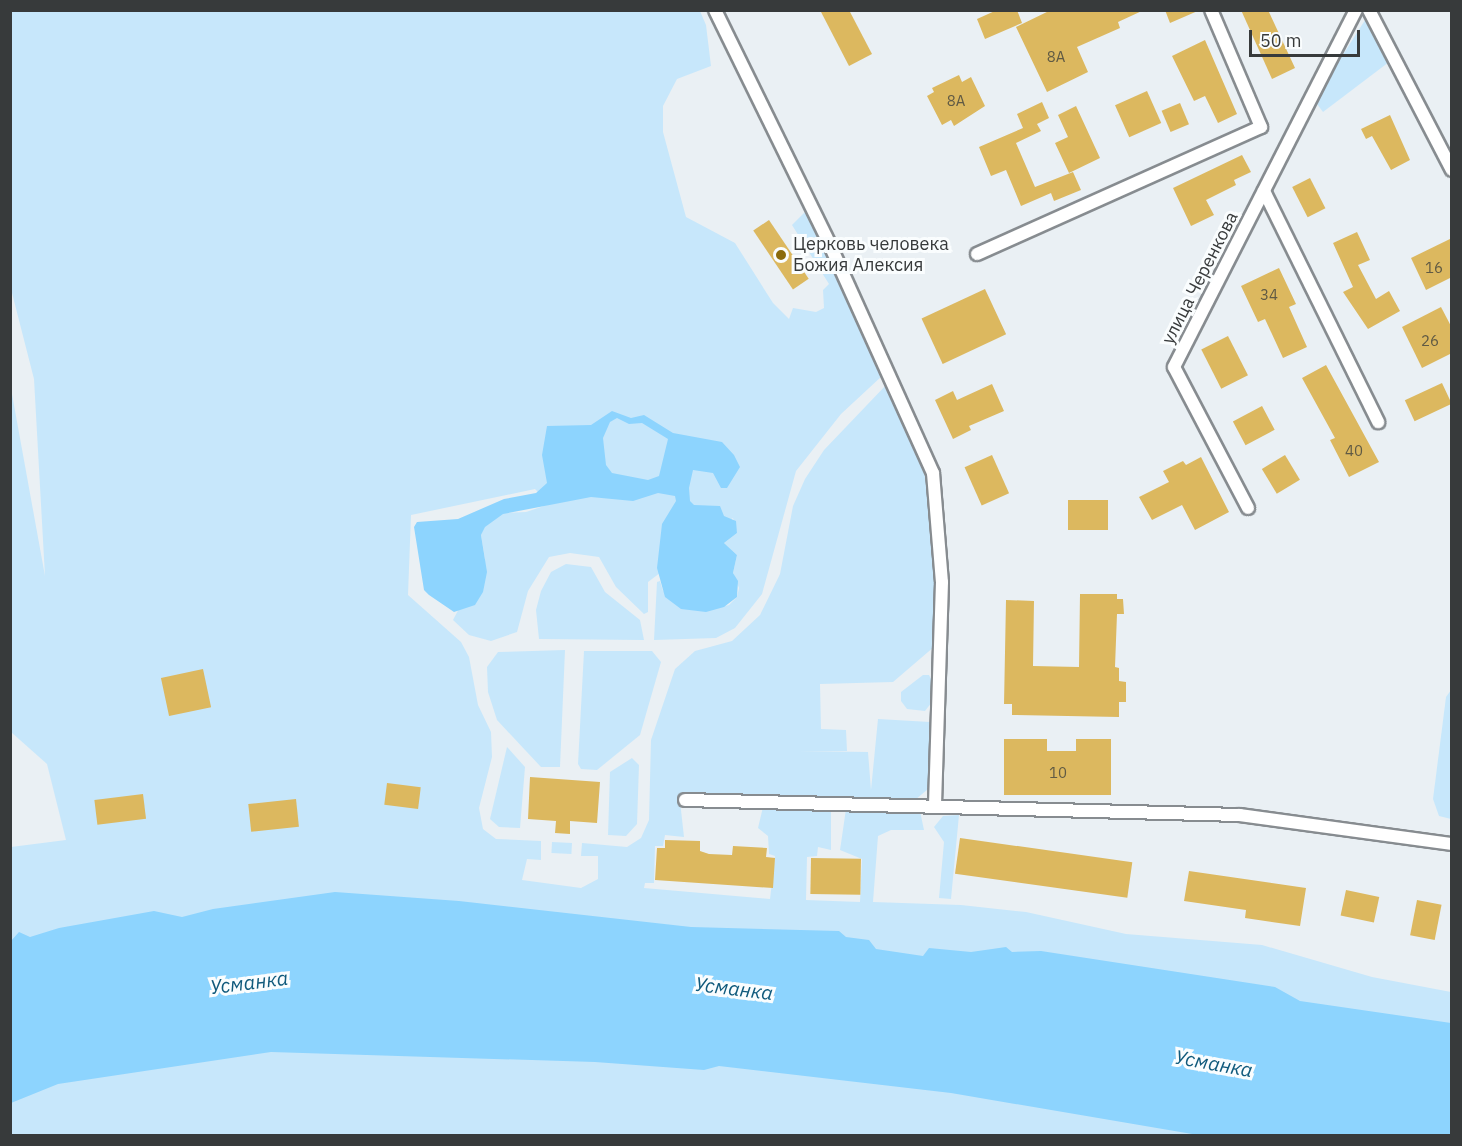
<!DOCTYPE html>
<html>
<head>
<meta charset="utf-8">
<style>
  body { margin:0 }
  #map { position:relative; width:1462px; height:1146px; overflow:hidden; background:#eaf0f4; font-family:"IBM Plex Sans",sans-serif }
  div>[style] { position:absolute }
  [style*='--x'] { left:calc(var(--x)*1px); top:calc(var(--y)*1px); width:calc(var(--w)*1px); rotate:calc(var(--a)*1deg) }
  .green>* { inset:0; background:#c7e7fb; transform-origin:0 0 }
  .water>* { inset:0; background:#8dd4fe }
  .building>* { inset:0; background:#dcb85f; transform-origin:0 0 }
  .roads { filter:drop-shadow(2px 0 #878c90) drop-shadow(-2px 0 #878c90) drop-shadow(0 2px #878c90) drop-shadow(0 -2px #878c90) }
  .minor>* { height:12px; margin:-6px; padding:0 6px; transform-origin:6px; border-radius:6px; background:#fff }
  .dots>* { width:16px; height:16px; translate:-50% -50%; box-sizing:border-box; border:3px solid #fafdfe; border-radius:50% }
  span { translate:-50% -50%; white-space:nowrap; text-align:center; line-height:1.15; -webkit-text-stroke:6px #fafdfe; paint-order:stroke }
  .number-label { font-size:15px; color:#605a44 }
  .number-label span { -webkit-text-stroke-width:0 }
  .poi-label { font-size:18px; color:#373a3b }
  .left { translate:0 -50%; text-align:left }
  .street-label { font-size:18px; color:#373a3b }
  .water-label { font-size:20px; color:#105a7c; font-style:italic }
  .frame { position:absolute; inset:0; border:12px solid #373a3b; pointer-events:none }
  .scale { position:absolute; left:1249px; top:30px; width:111px; height:27px; box-sizing:border-box; border:3px solid #373a3b; border-top:0; padding-left:8px; font-size:18px; line-height:21px; white-space:nowrap; color:#373a3b; -webkit-text-stroke:4px #fafdfe; paint-order:stroke }
</style>
</head>
<body>
<div id="map">
  <div class="green">
    <i style="clip-path:polygon(11px 11px,700px 11px,706px 25px,711px 66px,677px 79px,663px 106px,663px 132px,686px 217px,735px 243px,773px 303px,789px 319px,793px 308px,816px 312px,824px 308px,823px 290px,829px 284px,792px 225px,808px 209px,882px 376px,841px 414px,796px 471px,762px 594px,735px 628px,716px 638px,654px 640px,657px 582px,660px 581px,663px 591px,717px 608px,729px 605px,737px 597px,739px 588px,733px 573px,737px 555px,724px 543px,737px 533px,733px 518px,648px 582px,648px 612px,644px 614px,616px 587px,599px 557px,570px 553px,549px 557px,528px 591px,517px 632px,491px 641px,469px 635px,453px 620px,485px 559px,481px 535px,484px 527px,503px 513px,526px 512px,550px 504px,535px 489px,411px 515px,408px 595px,461px 642px,469px 657px,478px 705px,491px 732px,492px 757px,479px 808px,483px 829px,496px 839px,541px 841px,541px 860px,527px 859px,522px 880px,581px 888px,598px 879px,598px 856px,581px 856px,582px 843px,627px 847px,641px 838px,649px 820px,651px 740px,675px 669px,695px 651px,732px 641px,760px 615px,780px 574px,793px 506px,805px 479px,824px 450px,888px 383px,929px 486px,935px 547px,935px 646px,893px 682px,820px 684px,821px 729px,846px 730px,847px 751px,799px 751px,868px 752px,871px 790px,878px 719px,930px 722px,928px 789px,915px 800px,680px 801px,684px 837px,665px 835px,663px 846px,655px 846px,654px 883px,645px 883px,644px 888px,770px 899px,775px 856px,769px 854px,768px 836px,758px 828px,763px 807px,831px 809px,831px 850px,818px 847px,817px 856px,807px 857px,806px 900px,860px 902px,862px 859px,840px 850px,846px 809px,920px 811px,924px 830px,891px 830px,878px 836px,873px 902px,961px 905px,1026px 912px,1126px 934px,1262px 945px,1372px 977px,1451px 992px,1451px 1135px,11px 1135px,11px 847px,66px 840px,47px 764px,11px 732px,10px 383px,45px 576px,34px 379px,11px 289px)"></i>
    <i style="clip-path:polygon(1367px 17px,1389px 62px,1323px 112px,1314px 100px)"></i>
    <i style="clip-path:polygon(566px 564px,591px 567px,605px 592px,640px 620px,644px 640px,539px 639px,536px 610px,541px 591px,551px 572px)"></i>
    <i style="clip-path:polygon(565px 650px,560px 767px,541px 767px,497px 720px,488px 692px,487px 667px,498px 652px)"></i>
    <i style="clip-path:polygon(584px 651px,652px 651px,661px 662px,640px 735px,597px 770px,581px 769px,578px 764px)"></i>
    <i style="clip-path:polygon(923px 675px,929px 675px,932px 681px,932px 702px,925px 711px,907px 709px,901px 701px,901px 692px)"></i>
    <i style="clip-path:polygon(1451px 690px,1451px 819px,1439px 816px,1433px 799px,1446px 697px)"></i>
    <i style="clip-path:polygon(507px 747px,525px 767px,520px 828px,499px 827px,490px 819px)"></i>
    <i style="clip-path:polygon(632px 758px,639px 765px,637px 824px,626px 836px,608px 835px,610px 772px)"></i>
    <i style="clip-path:polygon(959px 815px,951px 899px,939px 898px,944px 842px,934px 827px,943px 816px)"></i>
    <i style="left:552px;top:842px;width:20px;height:11px;rotate:3deg"></i>
  </div>
  <div class="water">
    <i style="clip-path:polygon(evenodd,612px 411px,631px 418px,644px 415px,673px 433px,722px 442px,734px 455px,740px 467px,727px 488px,721px 488px,713px 473px,693px 470px,689px 488px,690px 501px,694px 505px,720px 506px,724px 516px,736px 521px,737px 533px,724px 543px,737px 555px,733px 573px,738px 581px,737px 597px,724px 607px,706px 612px,681px 609px,665px 597px,657px 568px,662px 524px,676px 501px,675px 496px,658px 493px,633px 501px,591px 497px,503px 514px,485px 527px,481px 535px,487px 572px,483px 592px,475px 605px,454px 612px,429px 595px,424px 590px,414px 527px,417px 522px,458px 519px,504px 499px,536px 493px,547px 483px,542px 455px,547px 426px,591px 425px,612px 411px,617px 418px,629px 424px,642px 423px,668px 439px,659px 476px,648px 480px,612px 473px,606px 465px,603px 438px,610px 422px,617px 418px)"></i>
    <i style="clip-path:polygon(335px 892px,459px 901px,691px 927px,839px 931px,846px 937px,869px 940px,876px 949px,923px 956px,929px 948px,971px 952px,1006px 947px,1012px 952px,1041px 951px,1275px 987px,1300px 1001px,1451px 1023px,1451px 1135px,1198px 1135px,951px 1093px,719px 1066px,704px 1070px,595px 1062px,271px 1052px,58px 1084px,11px 1103px,11px 941px,19px 932px,30px 937px,59px 928px,154px 911px,182px 917px,213px 909px)"></i>
  </div>
  <div class="building">
    <i style="clip-path:polygon(820px 10px,849px 10px,872px 54px,849px 66px)"></i>
    <i style="clip-path:polygon(997px 10px,1017px 10px,1022px 23px,985px 39px,977px 19px)"></i>
    <i style="clip-path:polygon(1051px 10px,1144px 10px,1118px 22px,1120px 28px,1077px 47px,1088px 72px,1047px 92px,1016px 27px)"></i>
    <i style="clip-path:polygon(1165px 10px,1200px 10px,1170px 23px)"></i>
    <i style="clip-path:polygon(1241px 10px,1268px 10px,1295px 68px,1272px 79px)"></i>
    <i style="clip-path:polygon(1205px 40px,1237px 114px,1218px 123px,1205px 96px,1194px 101px,1172px 56px)"></i>
    <i style="clip-path:polygon(959px 75px,962px 82px,971px 77px,985px 106px,954px 126px,951px 120px,942px 125px,927px 96px,934px 92px,932px 88px)"></i>
    <i style="left:1147px;top:91px;width:35px;height:35px;rotate:66deg"></i>
    <i style="clip-path:polygon(1042px 102px,1049px 118px,1037px 124px,1041px 131px,1016px 143px,1035px 187px,1073px 172px,1081px 190px,1054px 201px,1051px 193px,1021px 206px,1006px 170px,991px 176px,979px 147px,1023px 128px,1017px 114px)"></i>
    <i style="left:1180px;top:103px;width:23px;height:20px;rotate:67deg"></i>
    <i style="clip-path:polygon(1076px 106px,1100px 158px,1069px 173px,1055px 143px,1068px 137px,1058px 115px)"></i>
    <i style="clip-path:polygon(1390px 115px,1410px 160px,1391px 170px,1372px 136px,1366px 139px,1361px 129px)"></i>
    <i style="clip-path:polygon(1242px 155px,1251px 172px,1234px 180px,1236px 185px,1206px 200px,1214px 215px,1191px 226px,1173px 188px)"></i>
    <i style="left:1310px;top:178px;width:34px;height:20px;rotate:63deg"></i>
    <i style="left:769px;top:220px;width:71px;height:19px;rotate:56deg"></i>
    <i style="clip-path:polygon(1357px 232px,1370px 260px,1358px 265px,1376px 299px,1389px 291px,1400px 311px,1368px 329px,1343px 292px,1353px 287px,1333px 243px)"></i>
    <i style="clip-path:polygon(1452px 238px,1452px 277px,1426px 290px,1411px 258px)"></i>
    <i style="clip-path:polygon(1279px 268px,1296px 304px,1289px 307px,1307px 347px,1283px 358px,1265px 319px,1258px 322px,1241px 286px)"></i>
    <i style="left:985px;top:289px;width:50px;height:70px;rotate:65deg"></i>
    <i style="clip-path:polygon(1441px 307px,1452px 328px,1452px 353px,1422px 368px,1402px 327px)"></i>
    <i style="left:1228px;top:336px;width:44px;height:30px;rotate:63deg"></i>
    <i style="clip-path:polygon(1326px 365px,1379px 462px,1349px 477px,1330px 440px,1335px 438px,1302px 378px)"></i>
    <i style="left:1442px;top:383px;width:23px;height:41px;rotate:65deg"></i>
    <i style="clip-path:polygon(992px 384px,1004px 411px,969px 426px,971px 430px,953px 439px,935px 400px,953px 391px,957px 400px)"></i>
    <i style="left:1262px;top:406px;width:27px;height:33px;rotate:62deg"></i>
    <i style="left:992px;top:455px;width:42px;height:30px;rotate:66deg"></i>
    <i style="left:1285px;top:455px;width:29px;height:27px;rotate:59deg"></i>
    <i style="clip-path:polygon(1201px 457px,1229px 512px,1195px 530px,1182px 505px,1152px 520px,1139px 497px,1169px 482px,1163px 471px,1183px 461px,1186px 465px)"></i>
    <i style="left:1068px;top:500px;width:40px;height:30px"></i>
    <i style="clip-path:polygon(1080px 594px,1117px 594px,1117px 599px,1123px 599px,1124px 614px,1117px 614px,1115px 667px,1119px 668px,1119px 681px,1126px 682px,1126px 702px,1119px 702px,1119px 717px,1012px 715px,1012px 704px,1004px 704px,1006px 600px,1034px 601px,1033px 666px,1079px 667px)"></i>
    <i style="left:203px;top:669px;width:39px;height:43px;rotate:78deg"></i>
    <i style="clip-path:polygon(1004px 739px,1047px 739px,1047px 751px,1076px 751px,1076px 739px,1111px 739px,1111px 795px,1004px 795px)"></i>
    <i style="clip-path:polygon(530px 777px,600px 782px,597px 823px,570px 821px,570px 834px,555px 833px,556px 821px,528px 819px)"></i>
    <i style="left:387px;top:783px;width:34px;height:22px;rotate:7deg"></i>
    <i style="left:143px;top:794px;width:25px;height:49px;rotate:83deg"></i>
    <i style="left:296px;top:799px;width:28px;height:48px;rotate:84deg"></i>
    <i style="left:960px;top:838px;width:174px;height:36px;rotate:8deg"></i>
    <i style="clip-path:polygon(665px 840px,700px 841px,700px 851px,709px 854px,732px 855px,733px 846px,767px 848px,766px 857px,775px 858px,773px 888px,655px 880px,657px 848px,665px 848px)"></i>
    <i style="left:811px;top:858px;width:50px;height:36px;rotate:1deg"></i>
    <i style="clip-path:polygon(1189px 871px,1306px 888px,1300px 926px,1245px 918px,1246px 910px,1184px 901px)"></i>
    <i style="left:1346px;top:890px;width:34px;height:26px;rotate:12deg"></i>
    <i style="left:1417px;top:900px;width:25px;height:36px;rotate:11deg"></i>
  </div>
  <div class="roads">
    <div class="minor">
      <i style="--x:715;--y:10;--w:262;--a:63.9"></i>
      <i style="--x:830;--y:245;--w:250;--a:65.7"></i>
      <i style="--x:933;--y:473;--w:109;--a:85.3"></i>
      <i style="--x:942;--y:582;--w:225;--a:91.8"></i>
      <i style="--x:1369;--y:10;--w:180;--a:62.6"></i>
      <i style="--x:1264;--y:191;--w:258;--a:63.7"></i>
      <i style="--x:977;--y:254;--w:311;--a:-24.1"></i>
      <i style="--x:1261;--y:127;--w:127;--a:-113.1"></i>
      <i style="--x:1248;--y:508;--w:159;--a:-117.7"></i>
      <i style="--x:1174;--y:367;--w:401;--a:-63"></i>
      <i style="--x:685;--y:800;--w:555;--a:1.55"></i>
      <i style="--x:1240;--y:815;--w:214;--a:7.8"></i>
    </div>
  </div>
  <div class="dots">
    <i style="left:781px;top:255px;background:#8b6b0c"></i>
  </div>
  <div class="number-label">
    <span style="left:1056px;top:57px">8А</span>
    <span style="left:956px;top:101px">8А</span>
    <span style="left:1434px;top:268px">16</span>
    <span style="left:1269px;top:295px">34</span>
    <span style="left:1430px;top:341px">26</span>
    <span style="left:1354px;top:451px">40</span>
    <span style="left:1058px;top:773px">10</span>
  </div>
  <div class="poi-label">
    <span class="left" style="left:793px;top:255px">Церковь человека<br>Божия Алексия</span>
  </div>
  <div class="street-label">
    <span style="left:1200px;top:278px;rotate:-63deg">улица Черенкова</span>
  </div>
  <div class="water-label">
    <span style="left:249px;top:982px;rotate:-7deg">Усманка</span>
    <span style="left:734px;top:988px;rotate:7deg">Усманка</span>
    <span style="left:1214px;top:1063px;rotate:10deg">Усманка</span>
  </div>
  <div class="frame"></div>
  <div class="scale">50 m</div>
</div>
</body>
</html>
